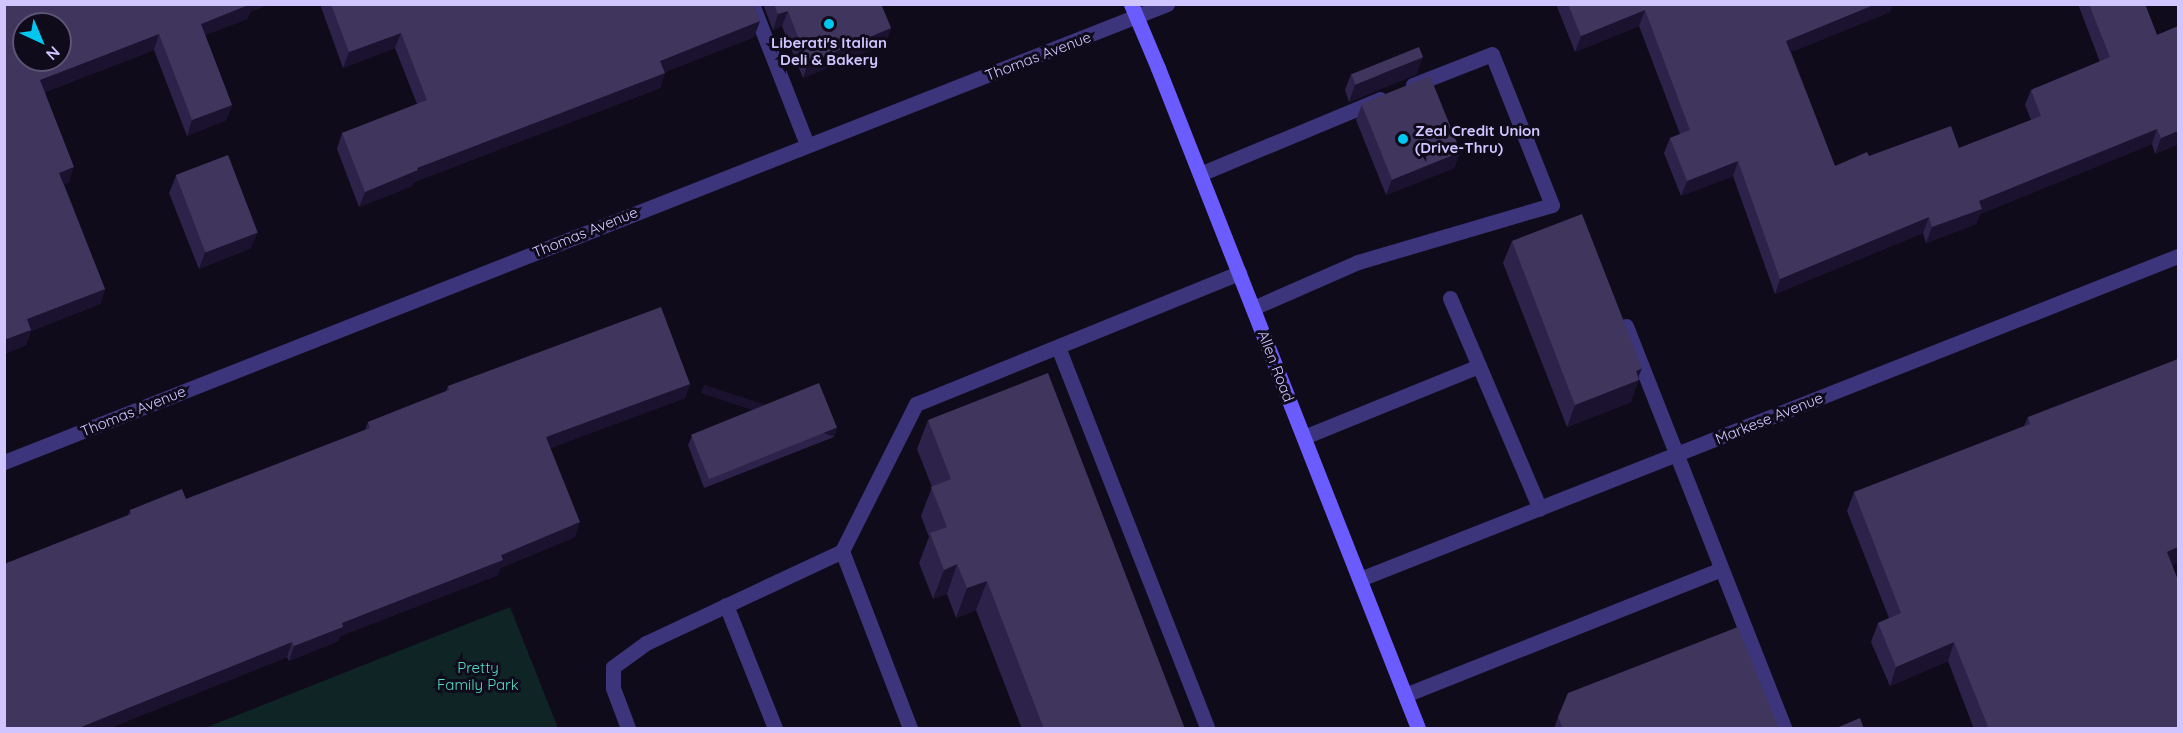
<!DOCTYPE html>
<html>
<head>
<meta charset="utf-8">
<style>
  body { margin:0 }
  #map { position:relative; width:2183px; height:733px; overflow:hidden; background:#0f0b1b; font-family:Quicksand,sans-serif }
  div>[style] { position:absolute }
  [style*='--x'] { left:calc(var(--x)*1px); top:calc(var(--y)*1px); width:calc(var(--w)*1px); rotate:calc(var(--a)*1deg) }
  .green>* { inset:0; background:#0e2425 }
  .service>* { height:15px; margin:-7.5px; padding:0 7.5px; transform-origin:7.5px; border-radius:7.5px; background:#3d357b }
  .minor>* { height:15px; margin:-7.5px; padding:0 7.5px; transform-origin:7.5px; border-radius:7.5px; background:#3d357b }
  .secondary>* { height:15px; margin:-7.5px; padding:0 7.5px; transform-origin:7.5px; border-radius:7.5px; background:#6b5cff }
  .wall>* { inset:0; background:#2d234a }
  .shaded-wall>* { inset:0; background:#1a122f; transform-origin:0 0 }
  .building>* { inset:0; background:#3f355d; transform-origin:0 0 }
  .dots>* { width:16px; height:16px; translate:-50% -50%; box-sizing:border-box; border:3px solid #0f0b1b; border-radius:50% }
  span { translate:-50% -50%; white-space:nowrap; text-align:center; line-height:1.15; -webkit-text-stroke:6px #0f0b1b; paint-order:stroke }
  .poi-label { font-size:15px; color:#d0c5ff; font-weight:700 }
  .left { translate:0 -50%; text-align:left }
  .street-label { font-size:15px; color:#d0c5ff }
  .park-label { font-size:15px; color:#52dec5 }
  .frame { position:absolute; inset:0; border:6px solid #d0c5ff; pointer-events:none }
  .north { position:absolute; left:12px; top:12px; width:60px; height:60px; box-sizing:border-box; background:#0f0b1b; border:2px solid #5c5576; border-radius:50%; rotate:136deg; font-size:16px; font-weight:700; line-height:24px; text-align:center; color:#d0c5ff }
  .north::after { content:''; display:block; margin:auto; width:21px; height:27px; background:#00c7f0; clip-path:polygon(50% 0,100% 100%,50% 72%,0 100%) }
</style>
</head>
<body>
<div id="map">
  <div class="green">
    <i style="clip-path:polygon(510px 607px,558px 728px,205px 728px)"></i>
  </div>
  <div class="service">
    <i style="--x:752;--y:4;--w:150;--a:68.6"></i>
    <i style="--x:1200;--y:174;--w:195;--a:-22.6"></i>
    <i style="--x:1450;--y:298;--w:229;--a:66.9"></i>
    <i style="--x:1253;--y:308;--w:115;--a:-23.7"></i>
    <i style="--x:1358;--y:262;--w:202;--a:-16.4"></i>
    <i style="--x:1552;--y:205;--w:162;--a:-111.7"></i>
    <i style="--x:1492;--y:54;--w:85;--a:158.6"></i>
    <i style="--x:1626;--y:326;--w:432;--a:68.5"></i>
    <i style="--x:1058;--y:347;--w:409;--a:68.6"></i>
    <i style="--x:1304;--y:437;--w:189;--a:-22.1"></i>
    <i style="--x:726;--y:605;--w:132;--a:68.3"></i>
    <i style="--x:1405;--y:695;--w:340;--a:-21.7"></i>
    <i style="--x:628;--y:728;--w:43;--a:-110.6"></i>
    <i style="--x:613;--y:688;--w:21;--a:-90"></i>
    <i style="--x:613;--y:667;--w:41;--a:-36"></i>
    <i style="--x:646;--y:643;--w:217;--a:-25.1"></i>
    <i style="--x:910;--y:728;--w:190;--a:-111"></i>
    <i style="--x:842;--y:551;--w:165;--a:-63.3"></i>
    <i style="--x:916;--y:404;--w:349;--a:-22.1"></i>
  </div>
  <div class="minor">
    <i style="--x:4;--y:462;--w:1250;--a:-21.49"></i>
    <i style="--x:1360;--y:579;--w:879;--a:-21.55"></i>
  </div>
  <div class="secondary">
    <i style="--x:1131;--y:4;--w:69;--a:67.1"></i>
    <i style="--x:1158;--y:68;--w:709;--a:68.5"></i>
  </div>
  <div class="wall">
    <i style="clip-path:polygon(4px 4px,270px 4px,250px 12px,247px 19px,205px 35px,232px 105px,226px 120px,187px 136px,154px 50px,45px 92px,69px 182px,64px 184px,105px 289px,100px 304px,31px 331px,26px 345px,4px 354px)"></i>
    <i style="clip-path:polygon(320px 4px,753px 4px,760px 21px,754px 37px,665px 72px,660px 88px,414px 182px,412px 186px,359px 207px,337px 149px,342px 133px,417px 104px,395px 48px,343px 68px)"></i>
    <i style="clip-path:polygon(763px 4px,881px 4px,891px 28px,885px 44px,803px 78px,782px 26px,773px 30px)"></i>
    <i style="clip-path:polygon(1556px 4px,1893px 4px,1890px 12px,1791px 52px,1835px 166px,1869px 156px,1959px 148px,2031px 120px,2025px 105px,2031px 90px,2100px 62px,2078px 4px,2145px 4px,2157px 35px,2178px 27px,2178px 144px,2155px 154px,2152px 144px,1980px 214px,1976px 224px,1926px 243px,1923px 233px,1775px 294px,1733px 176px,1681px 196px,1664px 153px,1670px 138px,1680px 134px,1639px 26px,1575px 52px)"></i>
    <i style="clip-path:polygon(1351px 74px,1417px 74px,1349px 102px,1345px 90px)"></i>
    <i style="clip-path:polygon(1362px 104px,1460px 152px,1454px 168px,1386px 195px,1356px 120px)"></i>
    <i style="clip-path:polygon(176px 176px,251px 248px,199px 269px,169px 193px)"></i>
    <i style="clip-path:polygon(1512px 241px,1638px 378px,1631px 402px,1567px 427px,1503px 263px)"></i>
    <i style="clip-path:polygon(690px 384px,685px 398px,550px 448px,575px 537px,500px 568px,498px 575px,340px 636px,338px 641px,289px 661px,287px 657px,107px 729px,4px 729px,128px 515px,130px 510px,186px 499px,265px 469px,365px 430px,368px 422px,446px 391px,448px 386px)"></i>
    <i style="clip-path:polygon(2028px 417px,2173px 566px,2178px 729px,1974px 729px,1948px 661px,1890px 686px,1871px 642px,1878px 623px,1889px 618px,1847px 511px,1854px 492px,2024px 426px)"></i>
    <i style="clip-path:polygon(928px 420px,1185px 729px,1022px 729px,976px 610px,956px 618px,947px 594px,933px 599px,919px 563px,929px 537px,921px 516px,932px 487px,917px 449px)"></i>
    <i style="clip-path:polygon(837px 428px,834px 437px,704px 488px,688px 445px,692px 436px)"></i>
    <i style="clip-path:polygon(1558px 717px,1779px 729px,1554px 729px)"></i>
  </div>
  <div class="shaded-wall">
    <i style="clip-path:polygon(249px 4px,270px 4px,250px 12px,247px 19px,195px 39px,201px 24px)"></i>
    <i style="clip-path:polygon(1876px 4px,1893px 4px,1890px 12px,1781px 56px,1786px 41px)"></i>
    <i style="clip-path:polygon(1645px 10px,1639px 26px,1575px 52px,1581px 36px)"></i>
    <i style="clip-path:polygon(788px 11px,782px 26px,773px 30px,778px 14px)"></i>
    <i style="clip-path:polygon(760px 21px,754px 37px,655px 76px,660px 61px)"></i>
    <i style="clip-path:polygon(891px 28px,885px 44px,803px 78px,808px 63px)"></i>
    <i style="clip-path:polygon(401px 33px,395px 48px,343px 68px,349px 52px)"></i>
    <i style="clip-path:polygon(159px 34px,154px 50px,34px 96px,40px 80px)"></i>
    <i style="clip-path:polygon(1423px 57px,1417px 74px,1349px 102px,1355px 85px)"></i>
    <i style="clip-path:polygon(665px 73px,660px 88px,414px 182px,412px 186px,359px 207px,365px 192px,417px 168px)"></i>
    <i style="clip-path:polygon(232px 105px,226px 120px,187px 136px,192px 120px)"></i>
    <i style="clip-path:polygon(2157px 129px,2152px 144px,1980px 214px,1976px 224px,1926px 243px,1932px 227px,1979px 201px)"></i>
    <i style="clip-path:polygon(2178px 131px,2178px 144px,2155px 154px,2161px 138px)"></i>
    <i style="clip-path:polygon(1460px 152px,1454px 168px,1386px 195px,1392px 179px)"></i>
    <i style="clip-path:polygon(1738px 161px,1733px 176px,1681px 196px,1687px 181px)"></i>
    <i style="clip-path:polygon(74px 167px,69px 182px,54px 188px,59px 173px)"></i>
    <i style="clip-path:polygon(1929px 217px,1923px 233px,1775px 294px,1780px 279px)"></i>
    <i style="clip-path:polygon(258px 232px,251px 248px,199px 269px,205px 252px)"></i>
    <i style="clip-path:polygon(105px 289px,100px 304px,31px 331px,26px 345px,4px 354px,4px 340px,27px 319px)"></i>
    <i style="clip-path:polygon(1642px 368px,1637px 381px,1639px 380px,1631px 402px,1567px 427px,1575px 405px)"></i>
    <i style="clip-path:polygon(690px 384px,685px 398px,541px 452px,546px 437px)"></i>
    <i style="left:837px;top:428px;width:9px;height:140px;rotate:108deg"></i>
    <i style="clip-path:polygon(580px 522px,575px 537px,500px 568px,498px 575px,340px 636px,338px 641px,289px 661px,294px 646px,342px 623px)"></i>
    <i style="clip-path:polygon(2178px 547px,2178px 563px,2160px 571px,2167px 552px)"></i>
    <i style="clip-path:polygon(957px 564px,947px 594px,933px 599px,944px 570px)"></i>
    <i style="clip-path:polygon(987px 581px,976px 610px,956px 618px,967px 588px)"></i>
    <i style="clip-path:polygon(292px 642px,287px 657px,107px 729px,76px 729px)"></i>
    <i style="clip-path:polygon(1954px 642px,1948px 661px,1890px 686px,1896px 667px)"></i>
  </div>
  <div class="building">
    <i style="clip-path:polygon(evenodd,4px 4px,251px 4px,201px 24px,232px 105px,192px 120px,159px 34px,40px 80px,74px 167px,59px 173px,105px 289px,27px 319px,31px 330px,4px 340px,4px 4px,24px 24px,60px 24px,60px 60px,24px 60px,24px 24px)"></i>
    <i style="clip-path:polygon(331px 4px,753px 4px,760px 21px,660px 61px,665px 73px,417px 168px,418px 170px,365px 192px,342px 133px,427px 100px,401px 33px,349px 52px)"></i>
    <i style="clip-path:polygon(774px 4px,881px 4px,891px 28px,808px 63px,788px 11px,778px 14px)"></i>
    <i style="clip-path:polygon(1568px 4px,1876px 4px,1786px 41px,1835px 166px,1867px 152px,1869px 156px,1951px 126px,1959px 148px,2041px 116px,2031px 90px,2110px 57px,2089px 4px,2145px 4px,2157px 35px,2178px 26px,2178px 131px,2161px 138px,2157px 129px,1979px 201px,1982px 209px,1932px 227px,1929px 217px,1780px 279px,1738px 161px,1687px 181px,1670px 138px,1690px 130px,1645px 10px,1581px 36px)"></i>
    <i style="left:1419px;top:47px;width:11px;height:73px;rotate:68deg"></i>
    <i style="left:1430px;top:76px;width:82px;height:74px;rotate:68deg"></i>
    <i style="left:228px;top:155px;width:83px;height:56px;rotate:69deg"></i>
    <i style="clip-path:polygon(1582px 214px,1642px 368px,1636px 371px,1639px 380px,1575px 405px,1512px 241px)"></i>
    <i style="clip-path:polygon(661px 307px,690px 384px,546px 437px,580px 522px,501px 555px,503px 560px,342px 623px,343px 627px,294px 646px,292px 642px,76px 729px,4px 729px,4px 564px,131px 514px,130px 510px,182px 489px,186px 499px,370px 428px,368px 422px,449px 390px,448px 386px)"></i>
    <i style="clip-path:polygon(2178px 359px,2178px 547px,2167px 552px,2178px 580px,2178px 729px,1989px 729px,1954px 642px,1896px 667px,1878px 623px,1901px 613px,1854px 492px,2030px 424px,2028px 417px)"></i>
    <i style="clip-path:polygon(1048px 373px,1185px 729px,1044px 729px,987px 581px,967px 588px,957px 564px,944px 570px,930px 533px,947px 527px,931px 487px,951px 479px,928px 420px)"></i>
    <i style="left:819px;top:383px;width:48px;height:138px;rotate:68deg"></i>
    <i style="clip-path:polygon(1738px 627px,1779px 729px,1563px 729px,1558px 717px,1568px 693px)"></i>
    <i style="clip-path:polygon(1860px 718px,1864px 729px,1834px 729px)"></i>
  </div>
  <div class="dots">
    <i style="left:829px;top:24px;background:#00c7f0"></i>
    <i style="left:1403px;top:139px;background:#00c7f0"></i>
  </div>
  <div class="poi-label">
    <span style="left:829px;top:51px">Liberati's Italian<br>Deli &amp; Bakery</span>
    <span class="left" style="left:1415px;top:139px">Zeal Credit Union<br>(Drive-Thru)</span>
  </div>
  <div class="street-label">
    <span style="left:1038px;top:56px;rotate:-21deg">Thomas Avenue</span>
    <span style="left:585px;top:232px;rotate:-22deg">Thomas Avenue</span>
    <span style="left:1276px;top:366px;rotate:69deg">Allen Road</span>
    <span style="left:133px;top:411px;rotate:-22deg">Thomas Avenue</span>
    <span style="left:1769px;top:418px;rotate:-22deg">Markese Avenue</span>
  </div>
  <div class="park-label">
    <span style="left:478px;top:676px">Pretty<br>Family Park</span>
  </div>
  <div class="frame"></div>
  <div class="north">N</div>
</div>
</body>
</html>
